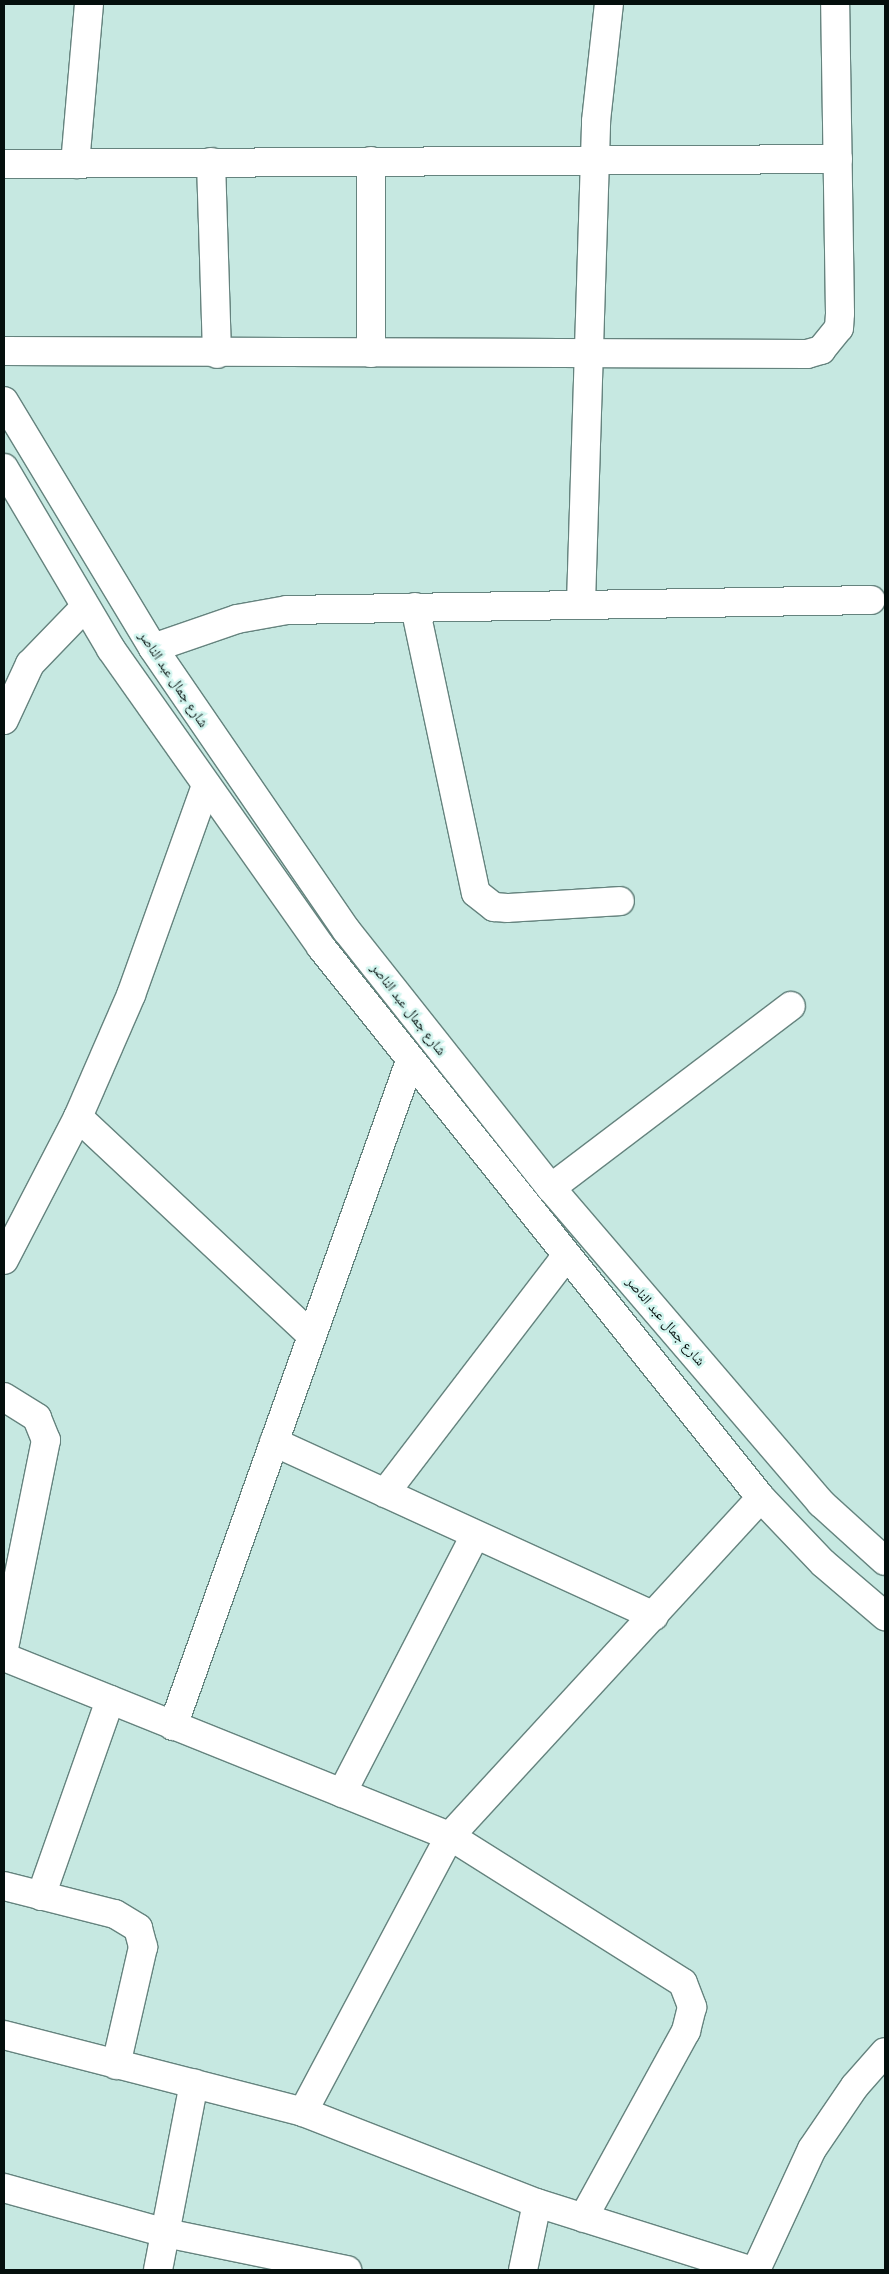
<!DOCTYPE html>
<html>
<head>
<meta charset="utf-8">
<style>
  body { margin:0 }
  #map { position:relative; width:889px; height:2274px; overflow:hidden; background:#c6e8e1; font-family:Lato,"Noto Naskh Arabic",sans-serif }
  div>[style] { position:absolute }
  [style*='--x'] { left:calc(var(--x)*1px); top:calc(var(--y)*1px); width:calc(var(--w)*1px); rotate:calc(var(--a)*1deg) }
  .roads { filter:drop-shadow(1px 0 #65837e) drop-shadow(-1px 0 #65837e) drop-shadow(0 1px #65837e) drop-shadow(0 -1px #65837e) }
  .street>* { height:28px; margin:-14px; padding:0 14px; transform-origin:14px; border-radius:14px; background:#fff }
  .secondary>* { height:28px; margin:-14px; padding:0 14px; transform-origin:14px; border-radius:14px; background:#fff }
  span { translate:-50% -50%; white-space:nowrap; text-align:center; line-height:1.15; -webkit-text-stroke:5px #d3f5ef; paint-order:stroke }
  .street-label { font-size:14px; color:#040f0d }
  .frame { position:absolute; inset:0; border:5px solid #040f0d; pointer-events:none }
</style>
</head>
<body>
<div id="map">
  <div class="roads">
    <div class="street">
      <i style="--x:211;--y:162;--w:192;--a:88.2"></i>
      <i style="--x:4;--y:164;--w:834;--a:-0.34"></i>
      <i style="--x:75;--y:164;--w:161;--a:-85"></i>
      <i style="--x:4;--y:351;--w:803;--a:0.21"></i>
      <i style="--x:807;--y:354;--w:15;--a:-16"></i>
      <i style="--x:821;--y:350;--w:28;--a:-51"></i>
      <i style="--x:839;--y:328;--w:15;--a:-86"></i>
      <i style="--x:840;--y:313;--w:309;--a:-90.9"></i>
      <i style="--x:371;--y:353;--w:192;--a:-90"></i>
      <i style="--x:581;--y:603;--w:482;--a:-88.2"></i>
      <i style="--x:596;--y:121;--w:118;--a:-83.7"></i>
      <i style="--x:415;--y:607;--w:292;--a:78"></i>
      <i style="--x:476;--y:893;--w:23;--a:38"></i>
      <i style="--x:494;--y:907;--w:13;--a:4"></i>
      <i style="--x:507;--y:908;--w:113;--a:-3.5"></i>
      <i style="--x:153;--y:648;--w:89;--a:-19"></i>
      <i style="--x:237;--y:619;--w:51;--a:-10.2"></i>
      <i style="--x:287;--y:610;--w:584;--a:-0.98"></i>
      <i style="--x:4;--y:720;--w:62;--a:-65.1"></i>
      <i style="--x:30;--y:664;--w:78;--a:-46"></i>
      <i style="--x:78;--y:1117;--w:320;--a:43.1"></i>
      <i style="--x:551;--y:1188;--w:301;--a:-37.2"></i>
      <i style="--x:4;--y:1260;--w:161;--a:-62.6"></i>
      <i style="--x:78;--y:1117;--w:133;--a:-66.5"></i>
      <i style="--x:131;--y:995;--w:223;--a:-70.3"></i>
      <i style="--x:4;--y:1397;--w:39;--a:32"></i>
      <i style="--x:37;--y:1418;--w:24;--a:68"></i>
      <i style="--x:46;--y:1440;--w:212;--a:101.4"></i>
      <i style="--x:274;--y:1442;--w:418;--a:24.6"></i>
      <i style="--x:385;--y:1493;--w:298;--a:-52.6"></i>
      <i style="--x:4;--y:1657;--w:481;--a:21.9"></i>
      <i style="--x:450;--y:1836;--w:275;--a:32.2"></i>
      <i style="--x:683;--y:1983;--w:26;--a:69"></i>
      <i style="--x:692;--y:2007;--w:25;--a:104"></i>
      <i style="--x:686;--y:2031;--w:213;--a:118.8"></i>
      <i style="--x:173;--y:1726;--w:706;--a:-70.38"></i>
      <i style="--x:342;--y:1793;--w:290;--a:-62.7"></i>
      <i style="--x:4;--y:1886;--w:114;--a:14.2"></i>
      <i style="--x:115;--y:1914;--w:27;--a:31"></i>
      <i style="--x:138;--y:1928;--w:20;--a:75"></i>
      <i style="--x:143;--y:1947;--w:121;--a:102.9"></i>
      <i style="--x:41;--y:1896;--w:208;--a:-70.6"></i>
      <i style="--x:4;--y:2035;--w:309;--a:14.4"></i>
      <i style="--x:303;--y:2112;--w:251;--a:21.3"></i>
      <i style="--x:537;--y:2203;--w:222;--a:17.5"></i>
      <i style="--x:303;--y:2112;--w:313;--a:-62"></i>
      <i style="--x:450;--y:1836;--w:459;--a:-47.4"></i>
      <i style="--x:4;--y:2188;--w:168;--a:15.5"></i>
      <i style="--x:166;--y:2233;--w:185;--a:11.6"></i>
      <i style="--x:158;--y:2270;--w:190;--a:-79.1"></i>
      <i style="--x:523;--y:2270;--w:68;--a:-78.2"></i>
      <i style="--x:756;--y:2270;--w:133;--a:-65.2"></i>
      <i style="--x:812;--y:2149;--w:76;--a:-55.7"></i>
      <i style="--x:855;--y:2086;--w:45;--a:-48.6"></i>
    </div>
    <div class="secondary">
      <i style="--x:4;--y:401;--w:288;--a:58.9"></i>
      <i style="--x:153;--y:648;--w:343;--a:55.6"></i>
      <i style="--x:347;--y:931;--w:328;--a:51.6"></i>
      <i style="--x:551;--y:1188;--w:415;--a:49.4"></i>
      <i style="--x:821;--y:1503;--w:86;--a:42.2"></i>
      <i style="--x:4;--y:468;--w:210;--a:59.4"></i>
      <i style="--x:111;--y:649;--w:365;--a:54.8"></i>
      <i style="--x:321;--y:947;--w:705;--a:51.39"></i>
      <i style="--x:761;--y:1498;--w:90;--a:46.4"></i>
      <i style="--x:823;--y:1563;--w:82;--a:40.5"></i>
    </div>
  </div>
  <div class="street-label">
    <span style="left:174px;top:679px;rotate:56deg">شارع جمال عبد الناصر</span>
    <span style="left:409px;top:1009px;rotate:52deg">شارع جمال عبد الناصر</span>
    <span style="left:666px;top:1321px;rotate:49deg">شارع جمال عبد الناصر</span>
  </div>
  <div class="frame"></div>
</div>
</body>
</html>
